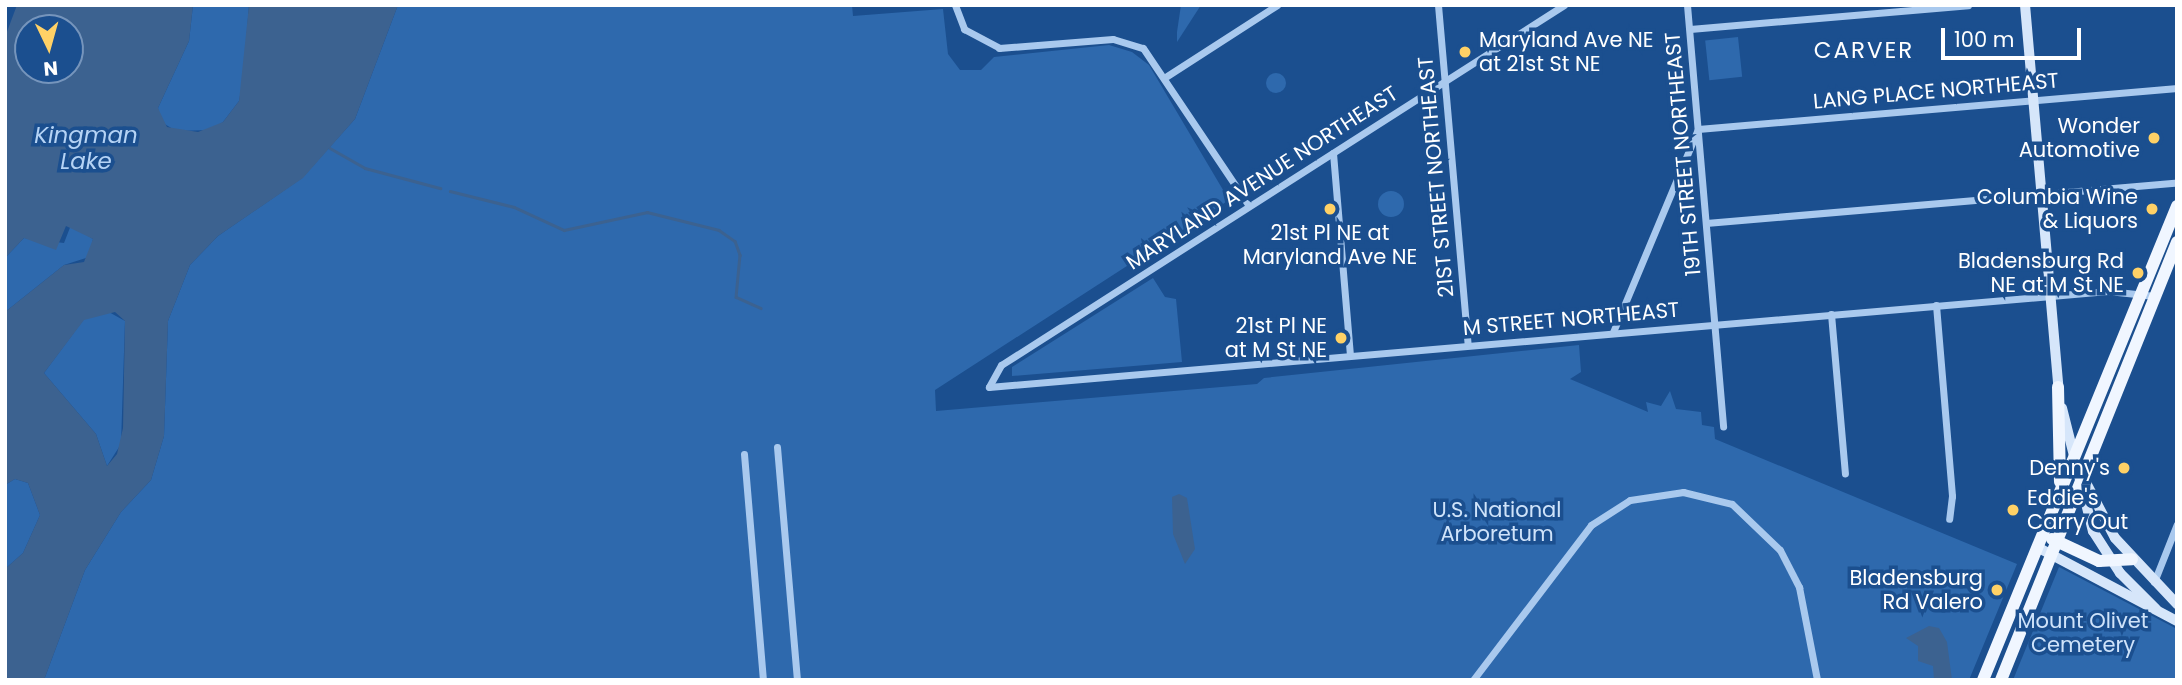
<!DOCTYPE html>
<html>
<head>
<meta charset="utf-8">
<style>
  body { margin:0 }
  #map { position:relative; width:2182px; height:685px; overflow:hidden; background:#1b4f8f; font-family:Poppins,sans-serif }
  div>[style] { position:absolute }
  [style*='--x'] { left:calc(var(--x)*1px); top:calc(var(--y)*1px); width:calc(var(--w)*1px); rotate:calc(var(--a)*1deg) }
  .green>* { inset:0; background:#2e69ad; transform-origin:0 0 }
  .round { border-radius:50% }
  .water>* { inset:0; background:#3c6290 }
  .stream>* { height:2.5px; margin:-1.25px; padding:0 1.25px; transform-origin:1.25px; border-radius:1.25px; background:#3c6290 }
  .street>* { height:7px; margin:-3.5px; padding:0 3.5px; transform-origin:3.5px; border-radius:3.5px; background:#a9c9ee }
  .secondary>* { height:10px; margin:-5px; padding:0 5px; transform-origin:5px; border-radius:5px; background:#d6e6fa }
  .primary>* { height:12px; margin:-6px; padding:0 6px; transform-origin:6px; border-radius:6px; background:#f0f6ff }
  .dots>* { width:19px; height:19px; translate:-50% -50%; box-sizing:border-box; border:4px solid #1b4f8f; border-radius:50% }
  span { translate:-50% -50%; white-space:nowrap; text-align:center; line-height:1.15; -webkit-text-stroke:7px #1b4f8f; paint-order:stroke }
  .poi-label { font-size:21px; color:#fff }
  .left { translate:0 -50%; text-align:left }
  .right { translate:-100% -50%; text-align:right }
  .street-label { font-size:21px; color:#fff }
  .park-label { font-size:21px; color:#cfe3fa }
  .neighbourhood-label { font-size:23px; color:#fff; letter-spacing:2px }
  .water-label { font-size:23px; color:#b5d3f5; font-style:italic }
  .frame { position:absolute; inset:0; border:7px solid #fff; pointer-events:none }
  .north { position:absolute; left:14px; top:14px; width:70px; height:70px; box-sizing:border-box; background:#1b4f8f; border:2px solid #7695bc; border-radius:50%; rotate:175deg; font-size:19px; font-weight:700; line-height:28px; text-align:center; color:#fff }
  .north::after { content:''; display:block; margin:auto; width:24px; height:32px; background:#ffd166; clip-path:polygon(50% 0,100% 100%,50% 72%,0 100%) }
  .scale { position:absolute; left:1941px; top:28px; width:140px; height:32px; box-sizing:border-box; border:4px solid #fff; border-top:0; padding-left:9px; font-size:21px; line-height:24px; white-space:nowrap; color:#fff; -webkit-text-stroke:5px #1b4f8f; paint-order:stroke }
</style>
</head>
<body>
<div id="map">
  <div class="green">
    <i style="clip-path:polygon(193px 5px,249px 5px,243px 80px,239px 101px,223px 122px,211px 130px,176px 131px,160px 121px,158px 108px,189px 41px)"></i>
    <i style="clip-path:polygon(398px 5px,852px 5px,853px 16px,943px 9px,948px 54px,960px 70px,981px 70px,994px 57px,1109px 45px,1132px 52px,1149px 65px,1229px 200px,935px 390px,936px 411px,1257px 384px,1264px 378px,1579px 345px,1581px 372px,1570px 379px,1648px 412px,1646px 402px,1661px 406px,1670px 391px,1676px 409px,1701px 412px,1702px 425px,1714px 427px,1715px 439px,2017px 564px,1969px 680px,44px 680px,85px 570px,121px 512px,151px 480px,164px 436px,168px 321px,190px 265px,218px 236px,302px 178px,355px 119px)"></i>
    <i style="clip-path:polygon(1181px 5px,1201px 5px,1177px 42px,1177px 32px)"></i>
    <i style="left:1738px;top:37px;width:40px;height:33px;rotate:84deg"></i>
    <i class="round" style="left:1266px;top:73px;width:20px;height:20px"></i>
    <i class="round" style="left:1378px;top:191px;width:26px;height:26px"></i>
    <i style="clip-path:polygon(71px 225px,93px 239px,89px 257px,64px 265px,5px 312px,5px 258px,24px 238px,64px 243px)"></i>
    <i style="clip-path:polygon(1153px 278px,1165px 297px,1176px 299px,1182px 362px,1012px 376px,1012px 367px)"></i>
    <i style="clip-path:polygon(107px 311px,125px 321px,121px 444px,107px 466px,96px 434px,44px 373px,84px 319px)"></i>
    <i style="clip-path:polygon(15px 479px,28px 483px,40px 515px,23px 553px,5px 569px,5px 485px)"></i>
    <i style="clip-path:polygon(2059px 567px,2177px 629px,2177px 680px,2013px 680px)"></i>
  </div>
  <div class="water">
    <i style="clip-path:polygon(evenodd,17px 5px,193px 5px,189px 41px,158px 108px,167px 127px,198px 132px,223px 122px,239px 101px,249px 5px,398px 5px,355px 119px,303px 178px,218px 236px,190px 265px,168px 321px,164px 436px,151px 480px,121px 512px,85px 570px,44px 680px,5px 680px,5px 569px,23px 553px,40px 515px,28px 483px,15px 479px,5px 485px,5px 312px,64px 265px,84px 262px,93px 239px,66px 226px,56px 250px,24px 238px,5px 258px,5px 37px,17px 5px,28px 28px,70px 28px,70px 70px,28px 70px,28px 28px,17px 5px,115px 312px,125px 321px,123px 428px,117px 454px,107px 466px,96px 434px,44px 373px,84px 320px,115px 312px)"></i>
    <i style="clip-path:polygon(1179px 494px,1187px 498px,1195px 549px,1185px 564px,1173px 534px,1172px 497px)"></i>
    <i style="clip-path:polygon(1929px 626px,1939px 628px,1947px 642px,1952px 680px,1934px 680px,1933px 666px,1918px 661px,1918px 646px,1906px 638px)"></i>
  </div>
  <div class="stream">
    <i style="--x:330;--y:148;--w:40;--a:29.7"></i>
    <i style="--x:365;--y:168;--w:78;--a:14.9"></i>
    <i style="--x:450;--y:191;--w:66;--a:14"></i>
    <i style="--x:514;--y:207;--w:55;--a:24.7"></i>
    <i style="--x:564;--y:230;--w:85;--a:-12.2"></i>
    <i style="--x:647;--y:212;--w:74;--a:14"></i>
    <i style="--x:719;--y:230;--w:19;--a:35"></i>
    <i style="--x:735;--y:241;--w:15;--a:70"></i>
    <i style="--x:740;--y:255;--w:42;--a:95.4"></i>
    <i style="--x:736;--y:297;--w:27;--a:24"></i>
  </div>
  <div class="street">
    <i style="--x:955;--y:5;--w:26;--a:69"></i>
    <i style="--x:964;--y:29;--w:40;--a:28"></i>
    <i style="--x:999;--y:48;--w:114;--a:-4.5"></i>
    <i style="--x:1113;--y:39;--w:31;--a:17"></i>
    <i style="--x:1143;--y:48;--w:190;--a:56.1"></i>
    <i style="--x:1438;--y:5;--w:341;--a:85"></i>
    <i style="--x:1564;--y:5;--w:668;--a:147.4"></i>
    <i style="--x:1001;--y:365;--w:25;--a:119"></i>
    <i style="--x:989;--y:387;--w:1123;--a:-4.9"></i>
    <i style="--x:2108;--y:291;--w:47;--a:6.1"></i>
    <i style="--x:1687;--y:5;--w:423;--a:85.1"></i>
    <i style="--x:1690;--y:29;--w:279;--a:-4.9"></i>
    <i style="--x:1167;--y:76;--w:131;--a:-32.8"></i>
    <i style="--x:1333;--y:153;--w:203;--a:85.2"></i>
    <i style="--x:1706;--y:223;--w:473;--a:-4.9"></i>
    <i style="--x:1936;--y:305;--w:192;--a:85.2"></i>
    <i style="--x:1952;--y:496;--w:23;--a:97"></i>
    <i style="--x:1831;--y:314;--w:160;--a:85"></i>
    <i style="--x:1613;--y:332;--w:220;--a:-67.3"></i>
    <i style="--x:1698;--y:129;--w:481;--a:-4.9"></i>
    <i style="--x:777;--y:447;--w:234;--a:85.1"></i>
    <i style="--x:744;--y:454;--w:227;--a:85.2"></i>
    <i style="--x:2154;--y:582;--w:62;--a:-68.4"></i>
    <i style="--x:1473;--y:680;--w:195;--a:-52.7"></i>
    <i style="--x:1591;--y:525;--w:46;--a:-32.7"></i>
    <i style="--x:1630;--y:500;--w:54;--a:-8.6"></i>
    <i style="--x:1683;--y:492;--w:50;--a:13.8"></i>
    <i style="--x:1732;--y:504;--w:66;--a:43.8"></i>
    <i style="--x:1780;--y:550;--w:42;--a:62.8"></i>
    <i style="--x:1799;--y:587;--w:95;--a:79"></i>
  </div>
  <div class="secondary">
    <i style="--x:2025;--y:5;--w:389;--a:85"></i>
    <i style="--x:2062;--y:408;--w:127;--a:75.9"></i>
    <i style="--x:2093;--y:531;--w:50;--a:57.3"></i>
    <i style="--x:2120;--y:573;--w:51;--a:45"></i>
    <i style="--x:2081;--y:473;--w:73;--a:62.4"></i>
    <i style="--x:2115;--y:538;--w:91;--a:46.8"></i>
    <i style="--x:2037;--y:547;--w:158;--a:27.9"></i>
  </div>
  <div class="primary">
    <i style="--x:2058;--y:387;--w:95;--a:88.8"></i>
    <i style="--x:2052;--y:539;--w:52;--a:25.1"></i>
    <i style="--x:2099;--y:561;--w:33;--a:-3"></i>
    <i style="--x:1983;--y:680;--w:512;--a:-67.74"></i>
    <i style="--x:2001;--y:680;--w:472;--a:-68.1"></i>
  </div>
  <div class="dots">
    <i style="left:1465px;top:52px;background:#ffd166"></i>
    <i style="left:2154px;top:138px;background:#ffd166"></i>
    <i style="left:1330px;top:209px;background:#ffd166"></i>
    <i style="left:2152px;top:209px;background:#ffd166"></i>
    <i style="left:2138px;top:273px;background:#ffd166"></i>
    <i style="left:1341px;top:338px;background:#ffd166"></i>
    <i style="left:2124px;top:468px;background:#ffd166"></i>
    <i style="left:2013px;top:510px;background:#ffd166"></i>
    <i style="left:1997px;top:590px;background:#ffd166"></i>
  </div>
  <div class="poi-label">
    <span class="left" style="left:1479px;top:52px">Maryland Ave NE<br>at 21st St NE</span>
    <span class="right" style="left:2140px;top:138px">Wonder<br>Automotive</span>
    <span class="right" style="left:2138px;top:209px">Columbia Wine<br>&amp; Liquors</span>
    <span style="left:1330px;top:245px">21st Pl NE at<br>Maryland Ave NE</span>
    <span class="right" style="left:2124px;top:273px">Bladensburg Rd<br>NE at M St NE</span>
    <span class="right" style="left:1327px;top:338px">21st Pl NE<br>at M St NE</span>
    <span class="right" style="left:2110px;top:468px">Denny's</span>
    <span class="left" style="left:2027px;top:510px">Eddie's<br>Carry Out</span>
    <span class="right" style="left:1983px;top:590px">Bladensburg<br>Rd Valero</span>
  </div>
  <div class="street-label">
    <span style="left:1936px;top:91px;rotate:-5deg">LANG PLACE NORTHEAST</span>
    <span style="left:1683px;top:154px;rotate:-95deg">19TH STREET NORTHEAST</span>
    <span style="left:1436px;top:177px;rotate:-95deg">21ST STREET NORTHEAST</span>
    <span style="left:1262px;top:178px;rotate:-33deg">MARYLAND AVENUE NORTHEAST</span>
    <span style="left:1571px;top:319px;rotate:-5deg">M STREET NORTHEAST</span>
  </div>
  <div class="park-label">
    <span style="left:1497px;top:522px">U.S. National<br>Arboretum</span>
    <span style="left:2083px;top:633px">Mount Olivet<br>Cemetery</span>
  </div>
  <div class="neighbourhood-label">
    <span style="left:1864px;top:50px">CARVER</span>
  </div>
  <div class="water-label">
    <span style="left:86px;top:148px">Kingman<br>Lake</span>
  </div>
  <div class="frame"></div>
  <div class="north">N</div>
  <div class="scale">100 m</div>
</div>
</body>
</html>
